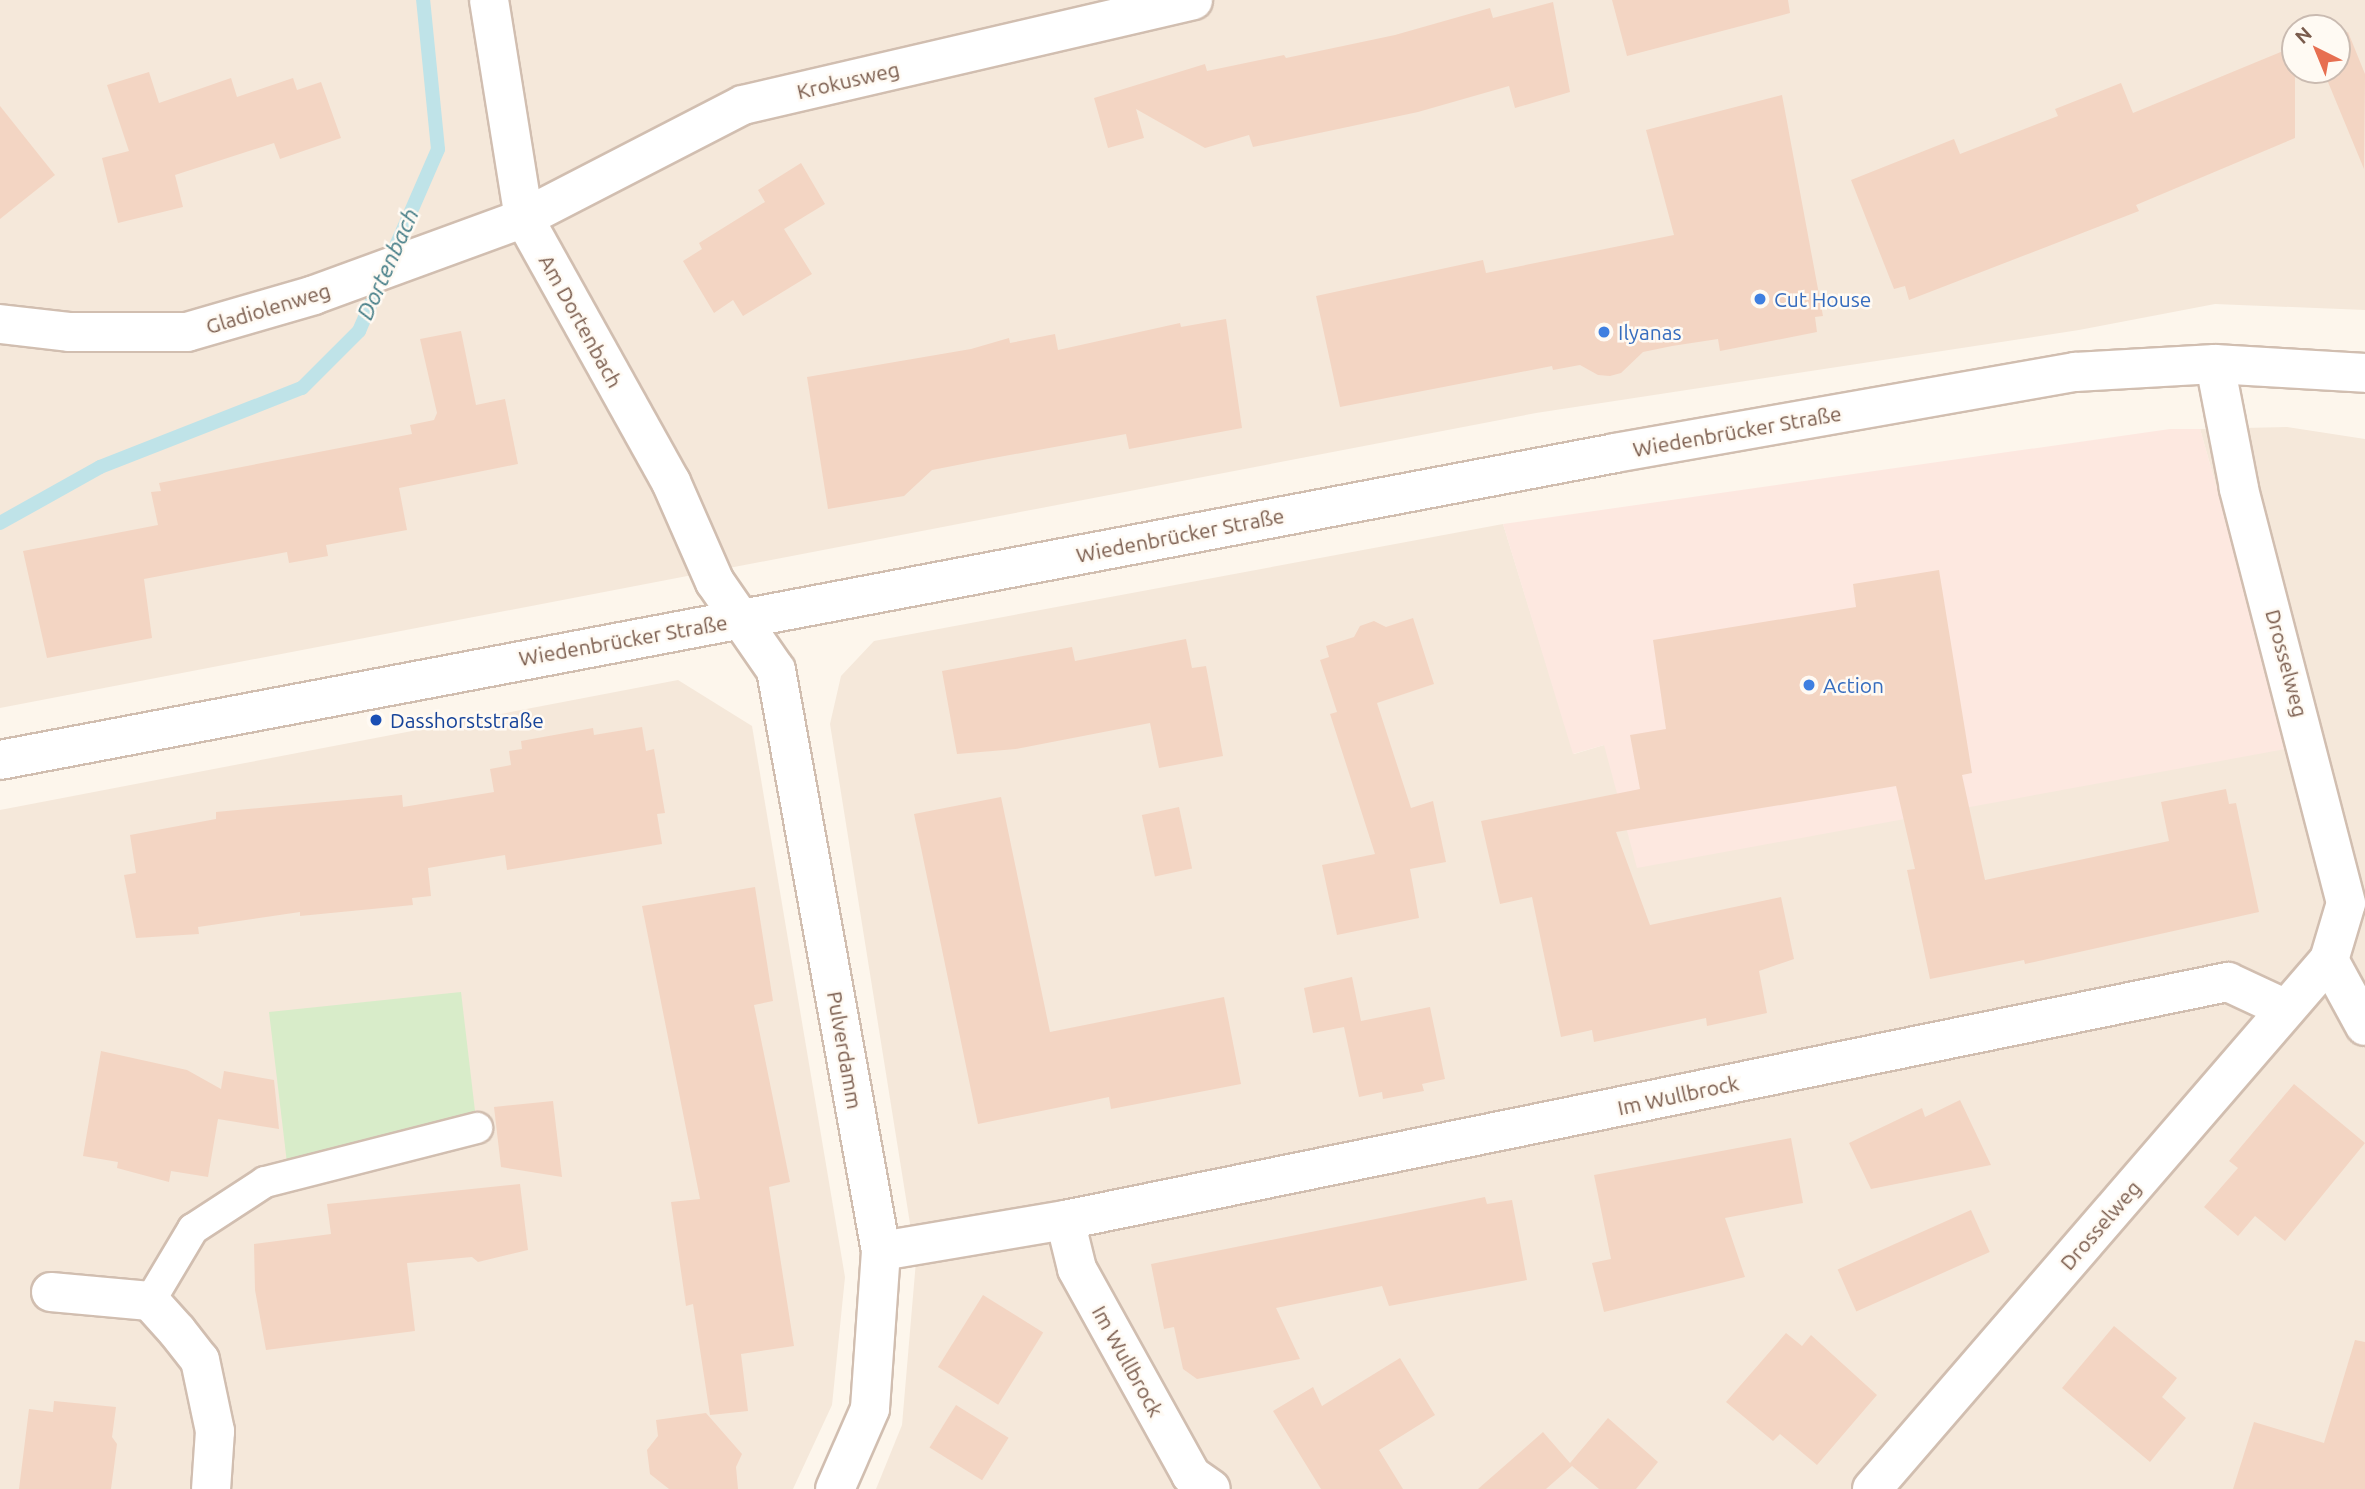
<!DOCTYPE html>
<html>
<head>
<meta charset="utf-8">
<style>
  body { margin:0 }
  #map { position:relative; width:2365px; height:1489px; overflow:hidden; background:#fdf6ec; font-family:Ubuntu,sans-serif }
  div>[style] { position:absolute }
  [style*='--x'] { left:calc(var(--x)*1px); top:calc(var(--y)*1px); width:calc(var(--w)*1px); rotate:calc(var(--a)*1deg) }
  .residential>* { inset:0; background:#f5e8da }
  .commercial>* { inset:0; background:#fde8e0 }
  .green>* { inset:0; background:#d8ecc9 }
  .stream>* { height:14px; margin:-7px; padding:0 7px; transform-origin:7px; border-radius:7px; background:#bfe3e8 }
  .building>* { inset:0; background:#f3d5c3; transform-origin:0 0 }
  .roads { filter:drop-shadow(2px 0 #d1beb0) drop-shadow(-2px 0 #d1beb0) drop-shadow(0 2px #d1beb0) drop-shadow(0 -2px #d1beb0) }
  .lane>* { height:30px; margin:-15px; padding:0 15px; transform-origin:15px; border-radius:15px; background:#fff }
  .street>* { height:38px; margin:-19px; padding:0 19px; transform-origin:19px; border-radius:19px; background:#fff }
  .secondary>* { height:38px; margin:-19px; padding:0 19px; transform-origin:19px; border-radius:19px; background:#fff }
  .dots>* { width:19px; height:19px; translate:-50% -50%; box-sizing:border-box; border:4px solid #fffaf3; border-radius:50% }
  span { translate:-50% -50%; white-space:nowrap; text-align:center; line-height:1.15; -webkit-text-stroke:5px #fffaf3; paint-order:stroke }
  .street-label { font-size:21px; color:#7a5c4d }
  .shop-label { font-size:21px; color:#366cbe }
  .left { translate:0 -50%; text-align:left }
  .transit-label { font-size:21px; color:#164399 }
  .water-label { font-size:23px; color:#437c86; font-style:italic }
  .north { position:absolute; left:2281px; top:14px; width:70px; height:70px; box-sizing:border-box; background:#fffaf3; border:2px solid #cabbb1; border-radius:50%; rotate:317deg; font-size:19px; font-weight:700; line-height:28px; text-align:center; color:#7a5c4d }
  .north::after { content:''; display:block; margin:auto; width:24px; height:32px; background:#e76f51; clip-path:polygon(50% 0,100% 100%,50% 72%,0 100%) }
</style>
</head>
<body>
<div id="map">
  <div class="residential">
    <i style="clip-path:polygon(evenodd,0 0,2365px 0,2365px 310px,2215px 304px,2079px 330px,1536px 413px,0 708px,0 0,2295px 28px,2337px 28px,2337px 70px,2295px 70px,2295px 28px)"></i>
    <i style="clip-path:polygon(2287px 427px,2365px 439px,2365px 1489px,876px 1489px,902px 1425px,916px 1261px,830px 724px,841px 676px,874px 641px,1503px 524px,1574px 754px,1604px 745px,2290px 747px,2200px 429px)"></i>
    <i style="clip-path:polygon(678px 680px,752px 726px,845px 1277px,832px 1405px,793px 1489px,0 1489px,0 810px)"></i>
  </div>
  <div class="commercial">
    <i style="clip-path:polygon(2170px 429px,2200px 429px,2291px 748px,1637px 868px,1604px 745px,1573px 754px,1503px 524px)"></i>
  </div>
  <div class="green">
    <i style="clip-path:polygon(461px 992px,475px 1111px,287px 1163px,269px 1012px)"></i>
  </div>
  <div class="stream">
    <i style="--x:0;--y:523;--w:115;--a:-29.2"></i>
    <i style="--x:100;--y:467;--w:217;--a:-21.4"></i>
    <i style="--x:302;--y:388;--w:81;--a:-45"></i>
    <i style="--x:359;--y:331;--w:198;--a:-66.5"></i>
    <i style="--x:438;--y:149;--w:150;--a:-95.7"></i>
  </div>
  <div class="building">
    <i style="clip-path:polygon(1612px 0,1788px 0,1790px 13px,1627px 56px)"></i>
    <i style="clip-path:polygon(1553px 2px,1570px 92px,1515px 108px,1509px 86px,1418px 112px,1253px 147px,1249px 135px,1205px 148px,1136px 109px,1144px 138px,1108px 148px,1094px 98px,1205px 64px,1207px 71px,1284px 55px,1286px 58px,1395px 35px,1490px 8px,1493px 18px)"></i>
    <i style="clip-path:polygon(2348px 32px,2365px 74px,2364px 169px,2323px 70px,2337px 70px,2337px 36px)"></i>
    <i style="clip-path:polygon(2295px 46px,2295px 138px,2136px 205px,2139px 211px,1909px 300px,1905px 286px,1894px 289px,1851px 180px,1954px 139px,1960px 154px,2058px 116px,2055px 109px,2121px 83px,2133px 113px)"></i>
    <i style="clip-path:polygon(149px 72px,159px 103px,231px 78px,237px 97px,293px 78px,297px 90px,321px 82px,341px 138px,280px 159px,274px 143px,175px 175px,183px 207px,118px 223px,102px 158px,129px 151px,107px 85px)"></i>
    <i style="clip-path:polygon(1782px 95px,1823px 316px,1815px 317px,1817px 332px,1720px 351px,1718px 339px,1672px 346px,1643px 352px,1621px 373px,1610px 376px,1598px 375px,1580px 365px,1553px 370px,1552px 366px,1340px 407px,1316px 296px,1483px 260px,1486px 273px,1674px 235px,1646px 130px)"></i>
    <i style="clip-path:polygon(0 106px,55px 175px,0 219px)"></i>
    <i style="clip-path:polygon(801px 163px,825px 204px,784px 229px,812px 274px,743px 316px,733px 300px,714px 313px,683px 261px,702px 249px,699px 243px,765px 202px,758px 190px)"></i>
    <i style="clip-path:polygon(1226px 319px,1242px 428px,1129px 449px,1126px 434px,988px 459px,932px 470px,904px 496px,828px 509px,807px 377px,971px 349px,1009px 338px,1010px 343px,1055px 334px,1058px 350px,1180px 323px,1181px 327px)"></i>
    <i style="clip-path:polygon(461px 331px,476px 405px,505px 399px,518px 464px,399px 488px,407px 530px,326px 545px,328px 556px,289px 563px,287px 552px,144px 579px,152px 638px,47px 658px,23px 551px,158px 525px,151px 492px,161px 491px,159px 483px,412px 434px,410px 425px,434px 420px,437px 413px,420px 339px)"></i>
    <i style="clip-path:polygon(1939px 570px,1972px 773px,1962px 775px,1985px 880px,2169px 841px,2161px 802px,2226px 789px,2229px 804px,2236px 803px,2259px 912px,2025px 964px,2024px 960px,1930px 979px,1907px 870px,1915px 869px,1896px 786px,1616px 832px,1650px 925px,1781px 897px,1794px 959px,1759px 971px,1767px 1013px,1707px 1026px,1706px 1018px,1594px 1042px,1592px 1030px,1561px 1037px,1532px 897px,1500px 904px,1481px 821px,1640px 789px,1630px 735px,1666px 729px,1653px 640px,1856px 607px,1853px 584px)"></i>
    <i style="clip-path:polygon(1413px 618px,1434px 684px,1377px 703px,1411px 808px,1433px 801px,1446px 862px,1410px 869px,1419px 918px,1337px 935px,1322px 865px,1375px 854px,1330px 714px,1337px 712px,1320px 660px,1329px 657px,1326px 646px,1354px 637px,1360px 626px,1374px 621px,1386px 627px)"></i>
    <i style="clip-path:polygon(1186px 639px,1192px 668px,1206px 666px,1223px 756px,1159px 768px,1150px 723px,1016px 749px,957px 754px,942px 671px,1072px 647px,1075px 661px)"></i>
    <i style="clip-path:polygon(642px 727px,646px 751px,654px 749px,665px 813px,657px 814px,662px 844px,507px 870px,505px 855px,428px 868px,431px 896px,412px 898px,413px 905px,300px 916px,300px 912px,198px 927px,199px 934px,136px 938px,124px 875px,136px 873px,130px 835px,216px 819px,216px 812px,402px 795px,403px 807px,494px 792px,490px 769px,511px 765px,509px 751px,522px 749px,521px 741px,593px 728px,594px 735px)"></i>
    <i style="clip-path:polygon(1001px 797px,1050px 1032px,1224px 997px,1241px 1084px,1111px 1109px,1109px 1097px,978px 1124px,914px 814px)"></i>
    <i style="left:1179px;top:807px;width:63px;height:38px;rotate:78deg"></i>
    <i style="clip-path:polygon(755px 887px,773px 1001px,754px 1005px,790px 1182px,769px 1187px,794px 1346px,741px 1354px,748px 1411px,710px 1415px,693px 1304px,686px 1306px,671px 1202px,700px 1199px,642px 906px)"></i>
    <i style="clip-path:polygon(1352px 977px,1361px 1021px,1430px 1007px,1445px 1079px,1422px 1084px,1424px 1091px,1383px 1099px,1382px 1092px,1359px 1097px,1344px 1027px,1313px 1033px,1304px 988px)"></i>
    <i style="clip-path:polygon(101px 1051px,187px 1070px,221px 1089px,224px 1071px,274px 1080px,279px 1129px,218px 1119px,208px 1177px,171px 1171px,169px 1182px,117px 1168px,118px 1162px,83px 1156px)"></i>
    <i style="clip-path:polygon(2294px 1084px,2365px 1143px,2285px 1241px,2255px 1216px,2238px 1236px,2204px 1207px,2238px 1168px,2229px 1161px)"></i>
    <i style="clip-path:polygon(1960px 1100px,1991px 1165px,1871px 1189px,1849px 1143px,1922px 1108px,1925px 1117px)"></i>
    <i style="clip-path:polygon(553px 1101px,562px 1177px,501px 1167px,494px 1107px)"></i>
    <i style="clip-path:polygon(1791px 1138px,1803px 1203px,1725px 1218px,1745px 1277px,1604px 1312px,1592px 1263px,1611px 1259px,1594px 1175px)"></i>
    <i style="clip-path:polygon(520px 1184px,528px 1250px,478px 1262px,472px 1257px,407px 1263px,415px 1331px,266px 1350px,255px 1290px,254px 1244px,331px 1234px,327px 1204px)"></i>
    <i style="clip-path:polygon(1485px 1197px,1487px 1204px,1512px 1200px,1527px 1280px,1389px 1306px,1382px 1286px,1276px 1308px,1300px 1359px,1197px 1379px,1183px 1369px,1174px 1327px,1164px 1329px,1151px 1264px)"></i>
    <i style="left:1971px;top:1210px;width:46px;height:146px;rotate:66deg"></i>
    <i style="left:983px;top:1295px;width:71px;height:85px;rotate:32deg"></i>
    <i style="clip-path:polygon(2114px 1326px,2177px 1378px,2162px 1397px,2186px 1418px,2150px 1462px,2062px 1388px)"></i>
    <i style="clip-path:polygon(1786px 1333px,1802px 1346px,1811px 1335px,1877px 1395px,1817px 1465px,1780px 1434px,1773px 1441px,1726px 1402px)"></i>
    <i style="clip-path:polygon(2355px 1340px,2365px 1342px,2365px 1489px,2233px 1489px,2254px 1422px,2324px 1443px)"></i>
    <i style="clip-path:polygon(1400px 1358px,1435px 1415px,1379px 1450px,1403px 1489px,1321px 1489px,1273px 1411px,1313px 1387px,1322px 1406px)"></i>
    <i style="clip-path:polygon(54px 1401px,116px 1407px,112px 1437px,117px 1444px,111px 1489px,19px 1489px,29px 1409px,53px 1412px)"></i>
    <i style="left:956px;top:1405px;width:62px;height:50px;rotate:32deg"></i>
    <i style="clip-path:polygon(706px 1413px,742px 1454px,736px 1467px,738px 1489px,669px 1489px,650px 1474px,647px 1450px,658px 1436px,656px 1420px)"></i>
    <i style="clip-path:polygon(1608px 1418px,1658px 1462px,1636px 1489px,1599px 1489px,1572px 1466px,1546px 1489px,1478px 1489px,1543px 1432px,1570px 1463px)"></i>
  </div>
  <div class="roads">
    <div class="lane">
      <i style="--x:150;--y:1301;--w:84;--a:-59.2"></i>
      <i style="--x:193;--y:1229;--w:86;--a:-33.1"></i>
      <i style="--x:265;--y:1182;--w:219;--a:-14.3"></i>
    </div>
    <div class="street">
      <i style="--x:489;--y:0;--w:221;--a:80.9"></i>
      <i style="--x:524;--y:218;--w:302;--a:60.9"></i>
      <i style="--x:671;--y:482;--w:109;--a:66.3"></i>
      <i style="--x:715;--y:582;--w:107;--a:55.3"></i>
      <i style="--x:776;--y:670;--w:590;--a:79.76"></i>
      <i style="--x:881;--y:1251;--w:158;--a:94"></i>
      <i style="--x:870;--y:1409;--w:87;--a:113.6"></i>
      <i style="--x:0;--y:324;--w:69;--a:6.6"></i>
      <i style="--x:69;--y:332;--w:118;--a:0"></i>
      <i style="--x:187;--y:332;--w:132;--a:-16.2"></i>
      <i style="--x:314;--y:295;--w:224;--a:-20.1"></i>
      <i style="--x:524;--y:218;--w:246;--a:-27.3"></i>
      <i style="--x:743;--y:105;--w:462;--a:-13.1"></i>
      <i style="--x:2329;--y:960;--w:75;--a:61.4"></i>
      <i style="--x:1065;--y:1220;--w:50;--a:76.2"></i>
      <i style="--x:1077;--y:1269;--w:235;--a:61"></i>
      <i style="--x:1191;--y:1475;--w:24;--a:35"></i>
      <i style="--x:881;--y:1251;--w:187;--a:-9.6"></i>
      <i style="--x:1065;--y:1220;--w:1187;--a:-11.57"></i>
      <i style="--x:2228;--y:982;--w:64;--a:25"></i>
      <i style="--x:51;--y:1292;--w:99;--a:5.2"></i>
      <i style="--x:150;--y:1301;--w:40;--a:48"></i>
      <i style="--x:177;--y:1331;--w:37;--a:52"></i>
      <i style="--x:200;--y:1360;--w:73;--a:78.1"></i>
      <i style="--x:215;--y:1431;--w:58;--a:93.9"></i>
      <i style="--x:1872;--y:1489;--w:699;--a:-49.18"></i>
      <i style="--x:2329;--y:960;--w:59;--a:-73.4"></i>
      <i style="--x:2346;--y:903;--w:429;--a:-104.5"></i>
      <i style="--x:2239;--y:488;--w:126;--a:-101"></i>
    </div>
    <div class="secondary">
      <i style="--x:0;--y:760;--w:1644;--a:-10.76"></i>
      <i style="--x:1615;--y:453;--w:467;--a:-10"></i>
      <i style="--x:2075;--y:372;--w:140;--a:-3.3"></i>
      <i style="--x:2215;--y:364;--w:150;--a:3.4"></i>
    </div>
  </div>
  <div class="dots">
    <i style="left:1760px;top:299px;background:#3f7fe0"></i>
    <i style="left:1604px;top:332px;background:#3f7fe0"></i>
    <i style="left:1809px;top:685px;background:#3f7fe0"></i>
    <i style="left:376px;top:720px;background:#1a4fb4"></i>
  </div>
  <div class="street-label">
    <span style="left:848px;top:80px;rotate:-13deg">Krokusweg</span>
    <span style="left:268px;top:308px;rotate:-17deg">Gladiolenweg</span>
    <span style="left:581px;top:321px;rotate:61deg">Am Dortenbach</span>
    <span style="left:1737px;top:431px;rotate:-10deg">Wiedenbrücker Straße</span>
    <span style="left:1180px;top:535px;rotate:-11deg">Wiedenbrücker Straße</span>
    <span style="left:623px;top:640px;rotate:-10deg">Wiedenbrücker Straße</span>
    <span style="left:2287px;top:663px;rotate:75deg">Drosselweg</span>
    <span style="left:845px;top:1050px;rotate:80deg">Pulverdamm</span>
    <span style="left:1678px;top:1095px;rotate:-12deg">Im Wullbrock</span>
    <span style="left:2100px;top:1225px;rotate:-49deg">Drosselweg</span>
    <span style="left:1128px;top:1361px;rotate:61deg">Im Wullbrock</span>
  </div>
  <div class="shop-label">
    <span class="left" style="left:1774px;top:299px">Cut House</span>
    <span class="left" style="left:1618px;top:332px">Ilyanas</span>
    <span class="left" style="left:1823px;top:685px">Action</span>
  </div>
  <div class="transit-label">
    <span class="left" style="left:390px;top:720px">Dasshorststraße</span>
  </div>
  <div class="water-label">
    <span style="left:388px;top:264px;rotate:-66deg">Dortenbach</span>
  </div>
  <div class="north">N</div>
</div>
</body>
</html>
